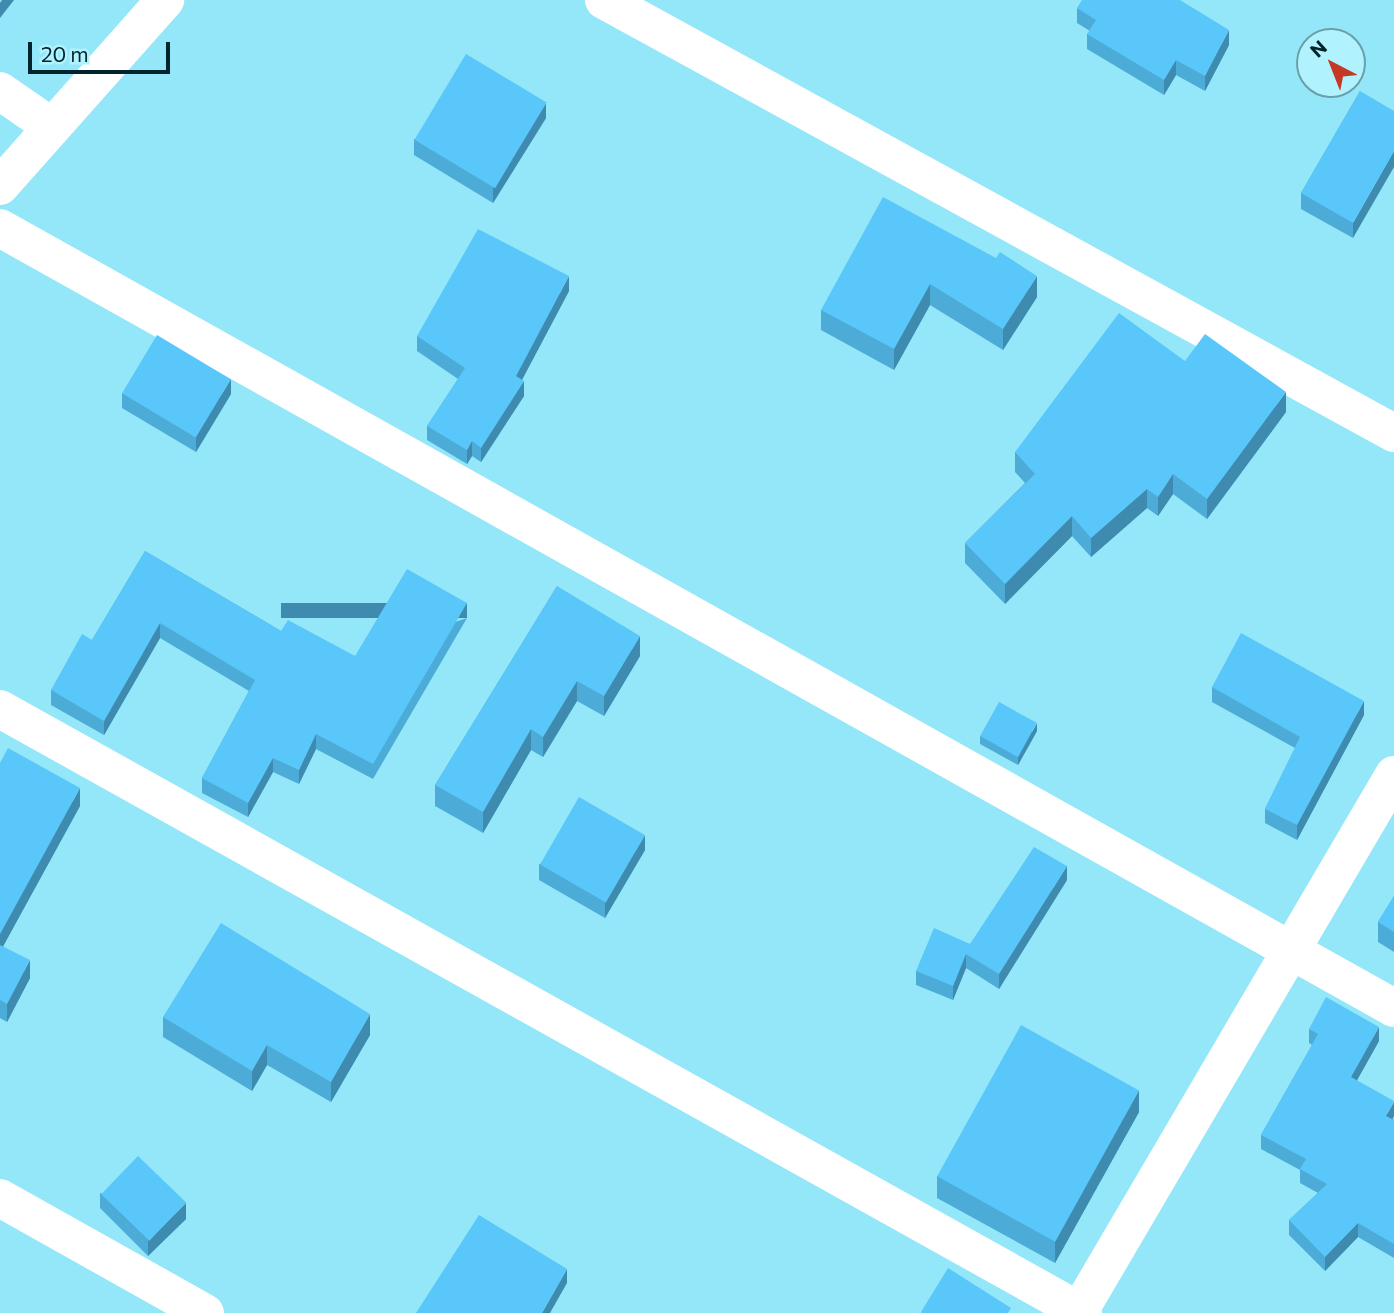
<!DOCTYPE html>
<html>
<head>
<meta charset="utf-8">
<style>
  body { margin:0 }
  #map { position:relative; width:1394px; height:1313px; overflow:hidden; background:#94e7f8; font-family:Commissioner,sans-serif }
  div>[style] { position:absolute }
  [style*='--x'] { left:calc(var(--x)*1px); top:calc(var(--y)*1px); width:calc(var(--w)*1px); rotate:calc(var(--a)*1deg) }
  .minor>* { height:38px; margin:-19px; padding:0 19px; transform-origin:19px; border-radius:19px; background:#fff }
  .wall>* { inset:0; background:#4dabd7 }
  .shaded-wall>* { inset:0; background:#3f8baf; transform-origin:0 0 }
  .building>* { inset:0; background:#5ac7fa; transform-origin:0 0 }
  span { translate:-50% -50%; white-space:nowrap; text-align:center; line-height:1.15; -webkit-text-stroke:7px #b1f2ff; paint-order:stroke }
  .north { position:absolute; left:1296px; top:28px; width:70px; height:70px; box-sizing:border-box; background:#b1f2ff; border:2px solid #6aa0aa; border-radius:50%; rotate:318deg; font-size:19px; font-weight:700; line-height:28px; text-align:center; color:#00242b }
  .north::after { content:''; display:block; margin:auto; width:24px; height:32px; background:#c53924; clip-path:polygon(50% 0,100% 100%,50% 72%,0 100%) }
  .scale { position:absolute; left:28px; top:42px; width:142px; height:32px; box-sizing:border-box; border:4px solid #00242b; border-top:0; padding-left:9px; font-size:21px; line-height:24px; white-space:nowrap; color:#00242b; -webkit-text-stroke:5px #b1f2ff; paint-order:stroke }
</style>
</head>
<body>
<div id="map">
  <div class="minor">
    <i style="--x:604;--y:0;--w:901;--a:28.73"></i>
    <i style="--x:0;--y:91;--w:63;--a:34.7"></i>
    <i style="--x:0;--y:186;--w:249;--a:-48.4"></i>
    <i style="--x:0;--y:228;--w:1597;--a:29.23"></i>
    <i style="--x:0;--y:709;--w:1240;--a:29.15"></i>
    <i style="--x:0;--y:1198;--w:235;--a:29.3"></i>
    <i style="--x:1078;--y:1313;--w:624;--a:-59.57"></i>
  </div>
  <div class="wall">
    <i style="clip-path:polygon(1077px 8px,1229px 45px,1205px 91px,1176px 75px,1164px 95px,1087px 49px,1087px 34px,1090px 31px,1077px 23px)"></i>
    <i style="clip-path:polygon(1360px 91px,1353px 238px,1301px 209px,1301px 193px)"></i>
    <i style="clip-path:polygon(546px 118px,493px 203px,414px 155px,414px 139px)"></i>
    <i style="clip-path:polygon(996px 258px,1037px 297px,1003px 350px,930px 305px,894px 370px,821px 330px,821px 310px)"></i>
    <i style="clip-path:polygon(569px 291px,522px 380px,524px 396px,481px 462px,472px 456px,467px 464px,427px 440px,427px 426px,458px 379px,417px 351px,417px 336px)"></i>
    <i style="clip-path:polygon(1185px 361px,1286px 412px,1207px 519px,1173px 494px,1158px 516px,1147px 508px,1091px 557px,1072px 536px,1005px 604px,965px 563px,965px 543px,1025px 483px,1015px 472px,1015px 452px)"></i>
    <i style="clip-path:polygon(122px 393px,231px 394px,196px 452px,122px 408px)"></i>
    <i style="clip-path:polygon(145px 551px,281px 631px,355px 656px,467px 618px,373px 779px,316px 749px,299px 784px,273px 772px,248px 817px,202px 793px,202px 778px,249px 691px,160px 638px,104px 735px,51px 705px,51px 690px,92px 640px)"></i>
    <i style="clip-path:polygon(557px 586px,640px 656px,604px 716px,577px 701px,543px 757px,531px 750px,483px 833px,435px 806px,435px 785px)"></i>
    <i style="clip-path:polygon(1212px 687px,1364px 715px,1297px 840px,1265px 823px,1265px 809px,1295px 748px,1212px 702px)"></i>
    <i style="clip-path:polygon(1037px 731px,1018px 765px,980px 744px,980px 736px)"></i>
    <i style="clip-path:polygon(0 763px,80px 806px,3px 946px,30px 978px,7px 1022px,0 1018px)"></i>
    <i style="clip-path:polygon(645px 850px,605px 918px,539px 880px,539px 864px)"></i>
    <i style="clip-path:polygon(1067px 880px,999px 989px,966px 968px,953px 1000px,916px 985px,916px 971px,970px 944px)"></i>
    <i style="clip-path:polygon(1394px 896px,1394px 952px,1378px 942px,1378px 922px)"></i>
    <i style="clip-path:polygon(163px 1017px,370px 1035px,331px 1102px,267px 1065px,252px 1091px,163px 1037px)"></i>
    <i style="clip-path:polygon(1309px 1029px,1379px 1041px,1357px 1080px,1394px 1120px,1394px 1258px,1358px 1237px,1325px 1271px,1289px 1235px,1289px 1220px,1318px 1193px,1300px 1183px,1300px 1170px,1261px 1149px,1261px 1135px,1312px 1045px,1309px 1043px)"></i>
    <i style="clip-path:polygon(1139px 1112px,1055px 1263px,937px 1198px,937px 1176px)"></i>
    <i style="clip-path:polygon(100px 1193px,186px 1219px,148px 1256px,100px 1208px)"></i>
  </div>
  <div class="shaded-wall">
    <i style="clip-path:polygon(2px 0,14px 0,0 18px,0 3px)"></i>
    <i style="clip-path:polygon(1229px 30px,1229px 45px,1205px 91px,1205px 76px)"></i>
    <i style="clip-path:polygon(1176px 60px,1176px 75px,1164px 95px,1164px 80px)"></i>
    <i style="clip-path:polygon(546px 103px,546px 118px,493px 203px,493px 188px)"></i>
    <i style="clip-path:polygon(1394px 151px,1394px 167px,1353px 238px,1353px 223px)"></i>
    <i style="clip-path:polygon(569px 276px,569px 291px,516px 391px,516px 376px)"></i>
    <i style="clip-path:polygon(1037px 276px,1037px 297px,1003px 350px,1003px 329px)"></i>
    <i style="clip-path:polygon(930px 284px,930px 305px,894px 370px,894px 349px)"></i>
    <i style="clip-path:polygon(231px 379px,231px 394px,196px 452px,196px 437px)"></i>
    <i style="clip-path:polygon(524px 381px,524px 396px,481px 462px,481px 448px)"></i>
    <i style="clip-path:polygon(1286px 392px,1286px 412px,1207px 519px,1207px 499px)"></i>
    <i style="clip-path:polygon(472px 441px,472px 456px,467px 464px,467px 450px)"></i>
    <i style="clip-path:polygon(1173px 474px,1173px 494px,1158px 516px,1158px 497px)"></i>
    <i style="clip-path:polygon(1147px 489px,1147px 508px,1091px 557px,1091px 538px)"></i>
    <i style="clip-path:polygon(1072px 516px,1072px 536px,1005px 604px,1005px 584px)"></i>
    <i style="left:467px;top:603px;width:15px;height:186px;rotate:90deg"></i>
    <i style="clip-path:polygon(160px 623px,160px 638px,104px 735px,104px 721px)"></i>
    <i style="clip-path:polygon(640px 636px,640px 656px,604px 716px,604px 696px)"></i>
    <i style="clip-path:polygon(577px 681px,577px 701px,543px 757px,543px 737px)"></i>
    <i style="clip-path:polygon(1364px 701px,1364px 715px,1297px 840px,1297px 825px)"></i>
    <i style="clip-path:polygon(1037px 723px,1037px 731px,1018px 765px,1018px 758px)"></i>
    <i style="clip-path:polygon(531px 729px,531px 750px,483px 833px,483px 812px)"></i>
    <i style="clip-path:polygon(316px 734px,316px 749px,299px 784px,299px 770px)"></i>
    <i style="clip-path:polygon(273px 758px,273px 772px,248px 817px,248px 803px)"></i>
    <i style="clip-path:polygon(80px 788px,80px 806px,0 952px,0 934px)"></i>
    <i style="clip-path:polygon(645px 835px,645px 850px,605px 918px,605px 903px)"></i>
    <i style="clip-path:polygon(1067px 866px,1067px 880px,999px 989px,999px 974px)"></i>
    <i style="clip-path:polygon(966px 954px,966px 968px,953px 1000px,953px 986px)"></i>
    <i style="clip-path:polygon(30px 960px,30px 978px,7px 1022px,7px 1004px)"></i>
    <i style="clip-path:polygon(370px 1014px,370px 1035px,331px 1102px,331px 1082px)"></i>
    <i style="clip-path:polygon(1379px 1027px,1379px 1041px,1351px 1091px,1351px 1077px)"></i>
    <i style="clip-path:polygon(267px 1045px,267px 1065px,252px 1091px,252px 1071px)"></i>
    <i style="clip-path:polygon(1139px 1090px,1139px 1112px,1055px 1263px,1055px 1241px)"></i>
    <i style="clip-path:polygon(1394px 1102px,1394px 1116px,1386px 1130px,1386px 1116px)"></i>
    <i style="clip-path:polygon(186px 1203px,186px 1219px,148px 1256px,148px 1241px)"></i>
    <i style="clip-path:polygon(1358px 1223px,1358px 1237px,1325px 1271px,1325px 1257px)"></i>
    <i style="clip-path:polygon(567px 1269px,567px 1283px,550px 1313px,542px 1313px)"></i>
  </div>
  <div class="building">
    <i style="clip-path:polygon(1082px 0,1180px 0,1229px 30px,1205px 76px,1176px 60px,1164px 80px,1087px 34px,1096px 20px,1077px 8px)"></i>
    <i style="left:466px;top:54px;width:94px;height:100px;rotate:31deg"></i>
    <i style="clip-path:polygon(1360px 91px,1394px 111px,1394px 151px,1353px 223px,1301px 193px)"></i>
    <i style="clip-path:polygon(883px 197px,996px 258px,1000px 252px,1037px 276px,1003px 329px,930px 284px,894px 349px,821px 310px)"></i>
    <i style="clip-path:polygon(478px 229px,569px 276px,516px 376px,524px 381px,481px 448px,472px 441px,467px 450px,427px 426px,465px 368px,417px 336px)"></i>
    <i style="clip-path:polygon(1119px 313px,1185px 361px,1205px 334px,1286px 392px,1207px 499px,1173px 474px,1158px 497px,1147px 489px,1091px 538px,1072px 516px,1005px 584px,965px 543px,1035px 474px,1015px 452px)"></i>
    <i style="left:157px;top:335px;width:86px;height:68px;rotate:31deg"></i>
    <i style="clip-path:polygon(145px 551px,281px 631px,288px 620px,355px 656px,407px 569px,467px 603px,373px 764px,316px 734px,299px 770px,273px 758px,248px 803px,202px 778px,255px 680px,160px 623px,104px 721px,51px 690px,82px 634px,92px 640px)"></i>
    <i style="clip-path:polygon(557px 586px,640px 636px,604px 696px,577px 681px,543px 737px,531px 729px,483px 812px,435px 785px)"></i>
    <i style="clip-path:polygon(1241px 633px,1364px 701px,1297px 825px,1265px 809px,1300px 737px,1212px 687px)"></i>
    <i style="left:999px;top:702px;width:43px;height:39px;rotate:29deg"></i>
    <i style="clip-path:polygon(8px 748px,80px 788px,0 934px,0 763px)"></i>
    <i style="left:579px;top:797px;width:76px;height:78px;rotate:30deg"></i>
    <i style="clip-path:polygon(1034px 847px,1067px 866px,999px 974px,966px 954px,953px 986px,916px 971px,934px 928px,970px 944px)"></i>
    <i style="clip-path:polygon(1394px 896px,1394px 932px,1378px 922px)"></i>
    <i style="clip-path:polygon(221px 923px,370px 1014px,331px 1082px,267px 1045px,252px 1071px,163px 1017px)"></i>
    <i style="clip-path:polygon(0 945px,30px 960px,7px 1004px,0 1000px)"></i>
    <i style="clip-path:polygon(1326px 997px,1379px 1027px,1351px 1077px,1394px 1101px,1386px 1116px,1394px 1120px,1394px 1244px,1358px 1223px,1325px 1257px,1289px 1220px,1327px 1184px,1300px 1169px,1306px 1159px,1261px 1135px,1318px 1034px,1309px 1029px)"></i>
    <i style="left:1021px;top:1025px;width:135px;height:173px;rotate:29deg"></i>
    <i style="left:138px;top:1156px;width:67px;height:53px;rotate:44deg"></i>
    <i style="clip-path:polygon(479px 1215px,567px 1269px,542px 1313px,416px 1313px)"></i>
    <i style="clip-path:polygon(948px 1268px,1011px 1308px,1008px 1313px,922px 1313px,921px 1312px)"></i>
  </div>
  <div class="north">N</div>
  <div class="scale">20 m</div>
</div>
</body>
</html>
